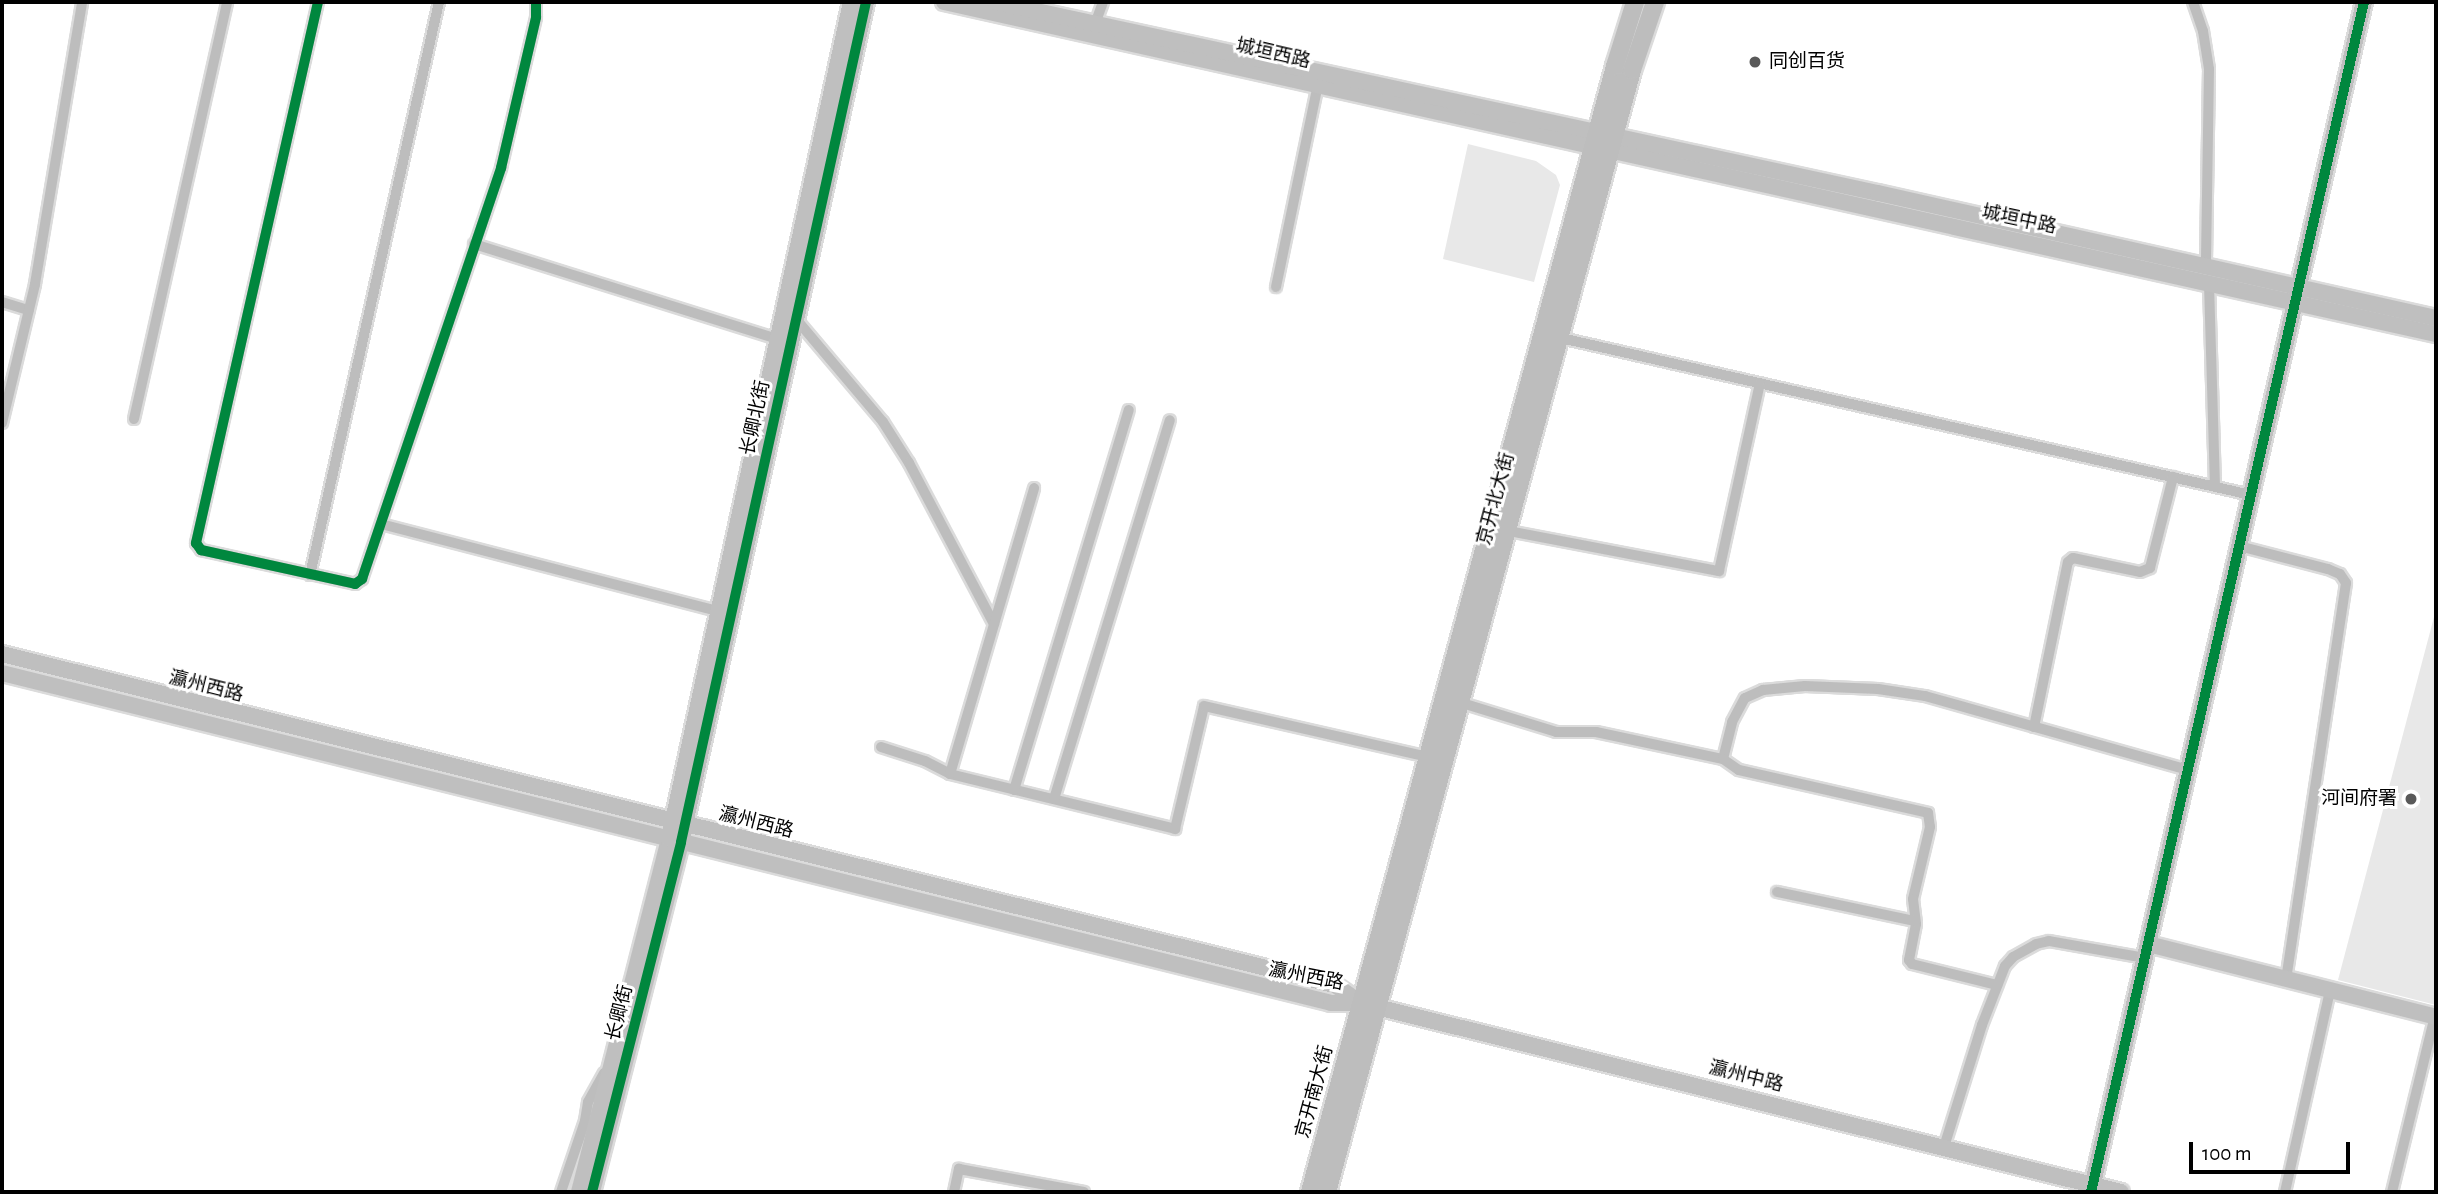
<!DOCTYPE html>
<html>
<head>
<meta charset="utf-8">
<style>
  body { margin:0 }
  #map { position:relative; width:2438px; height:1194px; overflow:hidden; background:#fff; font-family:"Alegreya Sans","Noto Sans SC",sans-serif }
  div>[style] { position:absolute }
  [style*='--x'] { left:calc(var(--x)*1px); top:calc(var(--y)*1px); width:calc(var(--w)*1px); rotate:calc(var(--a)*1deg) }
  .green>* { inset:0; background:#e8e8e8 }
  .roads { filter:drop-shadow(2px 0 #dbdbdb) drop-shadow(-2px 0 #dbdbdb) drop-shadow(0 2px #dbdbdb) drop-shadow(0 -2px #dbdbdb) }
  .street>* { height:10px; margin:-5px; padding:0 5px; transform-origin:5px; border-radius:5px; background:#bdbdbd }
  .secondary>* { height:16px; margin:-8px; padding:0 8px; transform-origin:8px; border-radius:8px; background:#bfbfbf }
  .primary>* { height:18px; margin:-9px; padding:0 9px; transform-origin:9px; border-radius:9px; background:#bdbdbd }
  .cycleway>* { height:10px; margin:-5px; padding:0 5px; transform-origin:5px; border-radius:5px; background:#00873e }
  .dots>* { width:19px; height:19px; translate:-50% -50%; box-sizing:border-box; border:4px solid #fff; border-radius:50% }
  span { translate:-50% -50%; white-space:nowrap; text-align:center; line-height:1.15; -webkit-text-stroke:6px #fff; paint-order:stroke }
  .street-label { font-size:19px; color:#000 }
  .poi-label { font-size:19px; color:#000 }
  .left { translate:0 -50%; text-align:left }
  .right { translate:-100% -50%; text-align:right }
  .frame { position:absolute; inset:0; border:4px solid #000; pointer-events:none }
  .scale { position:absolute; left:2189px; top:1142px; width:161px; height:32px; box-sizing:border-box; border:4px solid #000; border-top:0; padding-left:9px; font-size:21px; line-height:24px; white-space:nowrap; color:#000; -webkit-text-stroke:5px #fff; paint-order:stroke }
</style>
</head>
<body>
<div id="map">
  <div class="green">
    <i style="clip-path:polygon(1468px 144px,1536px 161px,1556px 175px,1560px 185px,1534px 282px,1443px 259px)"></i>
    <i style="clip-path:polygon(2434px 617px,2436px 617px,2436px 1005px,2338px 980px)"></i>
  </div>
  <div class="roads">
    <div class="street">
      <i style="--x:318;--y:2;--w:555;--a:102.71"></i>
      <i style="--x:196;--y:543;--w:9;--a:54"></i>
      <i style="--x:201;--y:550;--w:158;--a:12.4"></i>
      <i style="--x:355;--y:584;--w:9;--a:-36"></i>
      <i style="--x:362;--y:579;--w:434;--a:-71.3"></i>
      <i style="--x:501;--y:168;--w:155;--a:-76.9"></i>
      <i style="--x:536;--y:17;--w:15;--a:-90"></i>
      <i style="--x:2193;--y:2;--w:31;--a:71"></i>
      <i style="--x:2203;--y:31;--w:38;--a:81"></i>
      <i style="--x:2209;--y:69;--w:197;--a:90.9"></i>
      <i style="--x:1095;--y:24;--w:23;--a:-70"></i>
      <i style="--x:474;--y:244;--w:318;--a:17.4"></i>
      <i style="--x:2209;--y:284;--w:201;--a:88.3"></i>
      <i style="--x:1276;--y:287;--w:206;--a:-78.3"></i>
      <i style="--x:2;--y:302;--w:28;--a:17"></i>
      <i style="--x:796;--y:319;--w:135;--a:49.8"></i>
      <i style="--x:883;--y:422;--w:49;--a:57.6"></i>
      <i style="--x:909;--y:463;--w:182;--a:62.2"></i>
      <i style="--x:1561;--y:338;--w:708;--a:12.82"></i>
      <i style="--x:134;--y:419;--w:427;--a:-77.4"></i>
      <i style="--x:2;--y:423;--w:143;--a:-76.6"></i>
      <i style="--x:35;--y:284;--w:286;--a:-80.5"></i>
      <i style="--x:381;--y:524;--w:348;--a:14.5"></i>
      <i style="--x:1509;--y:531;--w:214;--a:10.8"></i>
      <i style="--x:1719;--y:571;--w:192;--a:-77.7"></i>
      <i style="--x:2239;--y:546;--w:92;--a:14.5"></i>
      <i style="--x:2328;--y:569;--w:13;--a:23"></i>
      <i style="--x:2340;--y:574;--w:11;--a:56"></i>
      <i style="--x:2346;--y:583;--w:401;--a:98.6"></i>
      <i style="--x:310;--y:575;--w:587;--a:-77.31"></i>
      <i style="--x:1462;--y:703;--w:98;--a:17.1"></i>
      <i style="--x:1556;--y:732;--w:40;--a:0"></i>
      <i style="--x:1596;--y:732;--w:130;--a:12"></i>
      <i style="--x:1723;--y:759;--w:38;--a:-76"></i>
      <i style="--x:1732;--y:722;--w:27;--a:-62"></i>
      <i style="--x:1745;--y:698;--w:20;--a:-24"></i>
      <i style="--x:1763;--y:690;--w:42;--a:-5.4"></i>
      <i style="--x:1805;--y:686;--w:73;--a:2.4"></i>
      <i style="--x:1878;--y:689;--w:48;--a:8.5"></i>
      <i style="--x:1925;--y:696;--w:273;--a:15.7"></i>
      <i style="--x:2034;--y:727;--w:168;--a:-78.4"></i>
      <i style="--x:2068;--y:562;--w:6;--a:-39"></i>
      <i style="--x:2073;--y:558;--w:68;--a:11.8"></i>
      <i style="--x:2140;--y:572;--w:11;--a:-22"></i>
      <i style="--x:2150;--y:568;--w:94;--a:-75.8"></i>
      <i style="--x:881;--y:747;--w:46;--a:17.7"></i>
      <i style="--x:925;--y:761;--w:28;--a:27"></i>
      <i style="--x:950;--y:774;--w:232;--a:13.7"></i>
      <i style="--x:1175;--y:829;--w:126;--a:-76.7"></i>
      <i style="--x:1204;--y:706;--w:230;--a:12.8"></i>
      <i style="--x:1723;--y:759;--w:19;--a:35"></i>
      <i style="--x:1739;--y:770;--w:194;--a:12.8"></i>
      <i style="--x:1928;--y:813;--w:14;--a:82"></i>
      <i style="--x:1930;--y:827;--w:74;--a:103.3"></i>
      <i style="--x:1913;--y:899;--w:25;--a:83"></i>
      <i style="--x:1916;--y:924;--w:37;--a:101"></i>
      <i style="--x:1909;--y:960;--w:5;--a:53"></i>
      <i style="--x:1912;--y:964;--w:88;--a:13.9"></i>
      <i style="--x:950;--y:774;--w:298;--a:-73.6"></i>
      <i style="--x:1014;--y:790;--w:397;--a:-73.2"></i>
      <i style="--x:1054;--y:799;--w:396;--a:-73"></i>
      <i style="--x:1777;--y:892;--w:141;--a:11.9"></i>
      <i style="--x:1944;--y:1147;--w:128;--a:-72.7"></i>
      <i style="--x:1982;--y:1025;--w:63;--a:-68.7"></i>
      <i style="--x:2005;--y:966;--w:12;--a:-48"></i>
      <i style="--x:2013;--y:957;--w:26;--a:-29"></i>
      <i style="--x:2036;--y:944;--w:13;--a:-13"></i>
      <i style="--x:2049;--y:941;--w:97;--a:10"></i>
      <i style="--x:561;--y:1192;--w:75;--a:-71.3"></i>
      <i style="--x:585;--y:1121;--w:19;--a:-81"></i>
      <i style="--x:588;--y:1102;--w:33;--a:-61"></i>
      <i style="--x:954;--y:1192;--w:24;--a:-78"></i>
      <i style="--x:959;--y:1169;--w:127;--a:10.4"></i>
      <i style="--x:2285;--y:1192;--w:207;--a:-77.4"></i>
      <i style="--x:2392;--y:1192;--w:181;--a:-76.3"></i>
    </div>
    <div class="secondary">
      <i style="--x:944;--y:2;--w:1528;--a:12.55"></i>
      <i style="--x:995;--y:2;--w:903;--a:12.21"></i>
      <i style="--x:1878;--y:193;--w:572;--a:12.63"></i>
      <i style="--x:2;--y:654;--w:1373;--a:13.95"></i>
      <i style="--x:1335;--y:985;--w:32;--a:35"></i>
      <i style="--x:2;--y:673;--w:1369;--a:13.94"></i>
      <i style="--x:1331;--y:1003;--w:30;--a:0"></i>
      <i style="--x:1361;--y:1003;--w:783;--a:13.97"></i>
      <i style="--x:2148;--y:944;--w:297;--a:14.2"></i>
      <i style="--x:579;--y:1192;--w:364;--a:-75.7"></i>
      <i style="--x:669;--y:839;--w:857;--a:-77.73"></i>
      <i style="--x:592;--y:1192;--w:361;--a:-75.7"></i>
      <i style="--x:681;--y:842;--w:860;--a:-77.58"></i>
      <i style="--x:2091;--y:1192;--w:1221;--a:-77.08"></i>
    </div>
    <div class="primary">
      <i style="--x:1310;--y:1192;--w:1167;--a:-74.84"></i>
      <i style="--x:1615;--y:66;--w:67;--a:-72.6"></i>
      <i style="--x:1327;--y:1192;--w:1163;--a:-74.79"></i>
      <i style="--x:1632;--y:70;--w:72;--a:-71.3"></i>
    </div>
  </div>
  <div class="cycleway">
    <i style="--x:318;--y:2;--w:555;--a:102.71"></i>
    <i style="--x:196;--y:543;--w:9;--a:54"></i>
    <i style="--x:201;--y:550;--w:158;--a:12.4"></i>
    <i style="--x:355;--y:584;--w:9;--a:-36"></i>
    <i style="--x:362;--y:579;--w:434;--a:-71.3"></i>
    <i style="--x:501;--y:168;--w:155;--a:-76.9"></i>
    <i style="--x:536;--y:17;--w:15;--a:-90"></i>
    <i style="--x:592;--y:1192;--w:361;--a:-75.7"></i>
    <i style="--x:681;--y:842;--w:860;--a:-77.58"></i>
    <i style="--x:2091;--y:1192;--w:1221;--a:-77.08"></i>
  </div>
  <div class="dots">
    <i style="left:1755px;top:62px;background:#595959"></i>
    <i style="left:2411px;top:799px;background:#595959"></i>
  </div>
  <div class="street-label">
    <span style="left:1273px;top:54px;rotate:13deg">城垣西路</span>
    <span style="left:2019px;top:220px;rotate:12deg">城垣中路</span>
    <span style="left:756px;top:418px;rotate:-78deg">长卿北街</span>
    <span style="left:1496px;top:499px;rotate:-75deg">京开北大街</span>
    <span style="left:206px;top:687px;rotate:14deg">瀛州西路</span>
    <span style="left:756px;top:823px;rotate:14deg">瀛州西路</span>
    <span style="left:1306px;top:977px;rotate:11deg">瀛州西路</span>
    <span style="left:620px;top:1013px;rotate:-76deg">长卿街</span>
    <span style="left:1746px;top:1077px;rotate:14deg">瀛州中路</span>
    <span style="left:1315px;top:1092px;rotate:-75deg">京开南大街</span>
  </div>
  <div class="poi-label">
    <span class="left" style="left:1769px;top:62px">同创百货</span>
    <span class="right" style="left:2397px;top:799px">河间府署</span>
  </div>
  <div class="frame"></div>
  <div class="scale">100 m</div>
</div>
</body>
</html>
